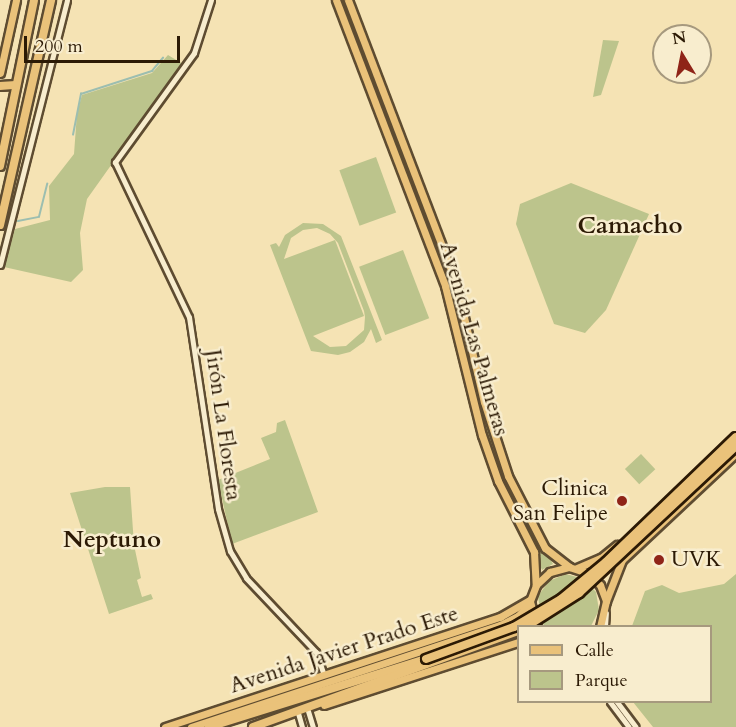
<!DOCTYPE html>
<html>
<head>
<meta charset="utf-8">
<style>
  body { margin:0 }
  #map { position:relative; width:736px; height:727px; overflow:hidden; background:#f5e3b4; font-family:Cardo,serif }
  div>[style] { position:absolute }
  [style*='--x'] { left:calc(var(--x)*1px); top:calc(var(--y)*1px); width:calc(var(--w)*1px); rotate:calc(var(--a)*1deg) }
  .green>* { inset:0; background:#bcc48c; transform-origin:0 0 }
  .stream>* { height:1.5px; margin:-0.75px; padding:0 0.75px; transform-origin:0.75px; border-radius:0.75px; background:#9cbeb0 }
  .roads { filter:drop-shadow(2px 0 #5e4c31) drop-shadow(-2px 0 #5e4c31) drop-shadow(0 2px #5e4c31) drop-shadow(0 -2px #5e4c31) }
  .minor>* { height:5px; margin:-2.5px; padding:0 2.5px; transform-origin:2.5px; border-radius:2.5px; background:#f8edce }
  .major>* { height:7px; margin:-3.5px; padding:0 3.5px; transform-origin:3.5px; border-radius:3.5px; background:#eac27a }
  .highway>* { height:8px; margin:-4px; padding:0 4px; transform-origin:4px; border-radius:4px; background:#eac27a }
  .bridges { filter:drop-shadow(2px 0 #2c1a05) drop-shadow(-2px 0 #2c1a05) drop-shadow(0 2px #2c1a05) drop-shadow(0 -2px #2c1a05) }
  .highway-bridge>* { height:8px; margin:-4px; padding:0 4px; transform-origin:4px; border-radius:4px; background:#eac27a }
  .dots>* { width:16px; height:16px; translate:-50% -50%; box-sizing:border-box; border:3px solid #f8edce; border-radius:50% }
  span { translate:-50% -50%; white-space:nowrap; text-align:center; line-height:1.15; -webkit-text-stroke:5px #f8edce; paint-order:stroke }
  .street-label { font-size:22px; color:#2c1a05 }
  .poi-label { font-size:22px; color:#2c1a05 }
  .right { translate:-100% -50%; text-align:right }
  .left { translate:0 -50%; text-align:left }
  .neighbourhood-label { font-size:24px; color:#2c1a05; font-weight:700 }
  .legend { position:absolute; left:517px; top:625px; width:195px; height:78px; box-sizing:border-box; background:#f8edce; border:2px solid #a6997e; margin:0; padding:8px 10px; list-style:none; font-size:18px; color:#2c1a05 }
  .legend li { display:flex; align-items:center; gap:12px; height:30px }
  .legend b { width:30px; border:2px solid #a6997e }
  .north { position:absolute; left:652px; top:24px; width:60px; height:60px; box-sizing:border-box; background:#f8edce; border:2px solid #a6997e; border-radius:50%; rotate:350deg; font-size:16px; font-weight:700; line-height:24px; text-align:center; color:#2c1a05 }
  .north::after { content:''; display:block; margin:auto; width:21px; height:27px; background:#8f2418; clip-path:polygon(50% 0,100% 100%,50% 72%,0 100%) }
  .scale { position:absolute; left:24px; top:36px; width:156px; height:27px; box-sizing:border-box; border:3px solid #2c1a05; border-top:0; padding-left:8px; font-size:18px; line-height:21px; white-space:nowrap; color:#2c1a05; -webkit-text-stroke:4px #f8edce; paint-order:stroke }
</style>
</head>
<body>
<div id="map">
  <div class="green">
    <i style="clip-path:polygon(603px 40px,619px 41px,601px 95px,593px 97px)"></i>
    <i style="clip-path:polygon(168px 55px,183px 64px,87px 199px,80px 233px,83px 270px,71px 282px,4px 267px,15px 229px,50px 220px,49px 186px,74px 154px,77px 113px,82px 95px,152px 73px)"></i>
    <i style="left:376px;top:157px;width:59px;height:39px;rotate:70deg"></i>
    <i style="clip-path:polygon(415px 181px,454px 285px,468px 342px,465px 346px,445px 274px,414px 192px)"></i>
    <i style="clip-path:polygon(571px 183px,649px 214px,606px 310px,585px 333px,554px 324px,516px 224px,520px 204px)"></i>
    <i style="clip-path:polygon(evenodd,303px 223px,323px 224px,341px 236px,382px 340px,376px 343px,371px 329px,364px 342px,350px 352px,338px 355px,311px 351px,270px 245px,276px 243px,279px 247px,285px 235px,303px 223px,317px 228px,330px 234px,338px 243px,364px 311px,365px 317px,364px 330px,346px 346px,330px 347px,313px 336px,364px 316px,335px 240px,284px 259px,291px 238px,303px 230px,317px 228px)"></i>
    <i style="left:403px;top:250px;width:73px;height:47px;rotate:69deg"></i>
    <i style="clip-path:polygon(468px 363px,503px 471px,553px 564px,542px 570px,496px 469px,479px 418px)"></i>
    <i style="clip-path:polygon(285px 420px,318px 512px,232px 544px,218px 480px,270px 459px,261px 438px,276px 432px,277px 423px)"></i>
    <i style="left:641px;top:454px;width:21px;height:22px;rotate:47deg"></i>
    <i style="clip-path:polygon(105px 487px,130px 487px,134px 545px,141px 578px,137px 580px,142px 597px,151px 594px,153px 599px,109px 614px,70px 493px)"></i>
    <i style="clip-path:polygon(566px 574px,584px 579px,596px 592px,599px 610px,591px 626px,545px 626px,542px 623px,538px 596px,549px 581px)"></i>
    <i style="clip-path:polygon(736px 574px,736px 727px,653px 727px,633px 702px,710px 702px,710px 626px,632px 626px,645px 591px,662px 585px,679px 593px,724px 584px)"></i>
  </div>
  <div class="stream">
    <i style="--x:73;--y:135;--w:42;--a:-79"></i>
    <i style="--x:81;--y:94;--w:75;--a:-17.9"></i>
    <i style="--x:152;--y:71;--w:17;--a:-50"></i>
    <i style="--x:18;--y:221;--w:21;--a:-11"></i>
    <i style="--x:39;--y:217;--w:34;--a:-76"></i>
  </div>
  <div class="roads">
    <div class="minor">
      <i style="--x:211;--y:0;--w:56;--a:107.8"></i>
      <i style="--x:194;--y:53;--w:135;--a:125.9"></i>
      <i style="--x:115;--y:162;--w:172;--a:64.5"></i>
      <i style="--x:189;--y:317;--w:194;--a:81.4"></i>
      <i style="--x:218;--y:509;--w:44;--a:74.1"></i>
      <i style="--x:230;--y:551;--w:31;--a:59"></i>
      <i style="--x:246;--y:578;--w:102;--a:46.6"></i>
      <i style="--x:316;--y:652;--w:24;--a:71"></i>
      <i style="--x:0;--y:265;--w:273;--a:-75.8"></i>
      <i style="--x:605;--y:626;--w:13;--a:-86"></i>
      <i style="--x:610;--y:702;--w:31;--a:53"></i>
      <i style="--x:617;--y:702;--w:31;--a:53"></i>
      <i style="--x:308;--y:711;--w:17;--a:73"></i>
      <i style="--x:298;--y:713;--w:15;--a:74"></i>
    </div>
    <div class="major">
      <i style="--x:336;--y:0;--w:306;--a:69.1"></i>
      <i style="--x:445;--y:286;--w:154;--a:76.1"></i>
      <i style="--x:482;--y:435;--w:49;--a:70.8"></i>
      <i style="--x:498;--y:481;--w:80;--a:63.1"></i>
      <i style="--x:534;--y:552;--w:33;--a:87"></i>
      <i style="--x:348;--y:0;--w:303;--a:69.1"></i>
      <i style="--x:456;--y:283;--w:122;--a:76.8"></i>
      <i style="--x:484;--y:402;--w:78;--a:72"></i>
      <i style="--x:508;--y:476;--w:81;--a:62.8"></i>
      <i style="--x:545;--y:548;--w:31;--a:38"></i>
      <i style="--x:0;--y:73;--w:75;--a:-77.6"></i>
      <i style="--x:577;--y:568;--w:26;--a:-23"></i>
      <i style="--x:601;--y:558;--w:21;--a:-39"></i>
      <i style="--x:606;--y:601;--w:44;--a:-68.7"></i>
      <i style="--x:622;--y:560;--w:156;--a:-43.2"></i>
      <i style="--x:537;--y:626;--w:26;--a:-106"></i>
      <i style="--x:530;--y:601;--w:17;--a:-69"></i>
      <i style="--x:536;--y:585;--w:19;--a:-43"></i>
      <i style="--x:550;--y:572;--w:20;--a:-15"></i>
      <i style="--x:569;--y:567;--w:20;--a:18"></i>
      <i style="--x:588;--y:573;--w:17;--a:45"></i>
      <i style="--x:600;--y:585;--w:17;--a:69"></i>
      <i style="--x:606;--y:601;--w:26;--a:103"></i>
      <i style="--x:324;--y:705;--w:204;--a:-18"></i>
      <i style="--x:165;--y:727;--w:353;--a:-18.2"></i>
      <i style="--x:500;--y:617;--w:34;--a:-30"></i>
      <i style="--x:191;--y:727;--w:325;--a:-18.3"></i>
      <i style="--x:500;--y:625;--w:20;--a:-27"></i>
      <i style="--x:518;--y:616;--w:16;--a:-47"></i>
    </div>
    <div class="highway">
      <i style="--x:0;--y:86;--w:16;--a:-4"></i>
      <i style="--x:0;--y:166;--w:169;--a:-78.4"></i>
      <i style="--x:0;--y:225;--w:231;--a:-77.2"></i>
      <i style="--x:209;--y:727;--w:227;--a:-17.4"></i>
      <i style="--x:253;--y:727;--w:282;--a:-19.9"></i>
    </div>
  </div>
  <div class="bridges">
    <div class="highway-bridge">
      <i style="--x:527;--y:626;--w:62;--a:-32.4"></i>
      <i style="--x:579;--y:593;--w:215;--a:-43.1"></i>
      <i style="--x:426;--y:659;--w:94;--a:-20"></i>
      <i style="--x:514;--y:627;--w:55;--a:-30.8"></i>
      <i style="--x:561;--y:599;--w:58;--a:-39.4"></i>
      <i style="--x:606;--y:562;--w:180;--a:-43.9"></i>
    </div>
  </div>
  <div class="dots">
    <i style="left:622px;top:501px;background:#8f2418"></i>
    <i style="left:659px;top:560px;background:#8f2418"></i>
  </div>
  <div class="street-label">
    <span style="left:474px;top:339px;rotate:74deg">Avenida Las Palmeras</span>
    <span style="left:223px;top:425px;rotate:82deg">Jirón La Floresta</span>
    <span style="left:344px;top:650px;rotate:-18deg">Avenida Javier Prado Este</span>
  </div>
  <div class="poi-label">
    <span class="right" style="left:608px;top:501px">Clinica<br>San Felipe</span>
    <span class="left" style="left:671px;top:560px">UVK</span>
  </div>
  <div class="neighbourhood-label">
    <span style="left:630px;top:226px">Camacho</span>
    <span style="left:112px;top:540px">Neptuno</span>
  </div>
  <ul class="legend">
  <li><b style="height:8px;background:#eac27a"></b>Calle</li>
  <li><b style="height:16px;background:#bcc48c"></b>Parque</li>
  </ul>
  <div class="north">N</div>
  <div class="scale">200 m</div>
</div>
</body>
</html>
